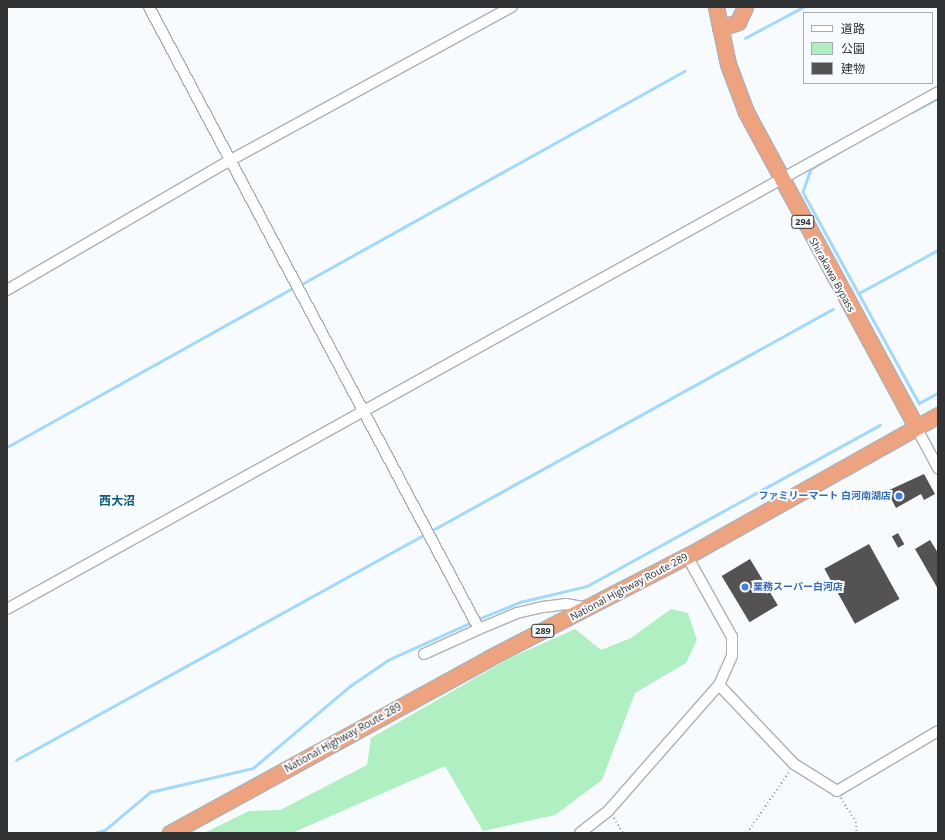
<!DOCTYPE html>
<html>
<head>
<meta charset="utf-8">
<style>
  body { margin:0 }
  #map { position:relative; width:945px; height:840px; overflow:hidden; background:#f8fbfe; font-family:"Open Sans","Noto Sans JP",sans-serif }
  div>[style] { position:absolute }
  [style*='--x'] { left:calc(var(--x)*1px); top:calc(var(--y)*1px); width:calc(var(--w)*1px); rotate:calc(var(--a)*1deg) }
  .green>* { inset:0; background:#b0efc2 }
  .stream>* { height:2.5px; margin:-1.25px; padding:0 1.25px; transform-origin:1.25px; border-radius:1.25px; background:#a2d9fa }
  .building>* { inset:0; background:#555254; transform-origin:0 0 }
  .path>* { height:1.5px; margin-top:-0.75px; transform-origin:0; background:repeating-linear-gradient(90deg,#9c9fa1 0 1px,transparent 0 4px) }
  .roads { filter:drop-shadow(1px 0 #aeb1b5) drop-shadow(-1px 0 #aeb1b5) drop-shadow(0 1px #aeb1b5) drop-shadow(0 -1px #aeb1b5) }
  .minor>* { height:10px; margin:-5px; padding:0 5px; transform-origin:5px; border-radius:5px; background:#fff }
  .highway>* { height:15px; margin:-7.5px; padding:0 7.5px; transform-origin:7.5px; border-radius:7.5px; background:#eda380 }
  .dots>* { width:11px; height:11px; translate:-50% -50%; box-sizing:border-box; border:2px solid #f8fbfe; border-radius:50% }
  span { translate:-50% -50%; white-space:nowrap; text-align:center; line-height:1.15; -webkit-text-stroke:4px #f8fbfe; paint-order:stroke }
  .shield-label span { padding:1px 3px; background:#f8fbfe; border:1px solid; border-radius:3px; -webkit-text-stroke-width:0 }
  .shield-label { font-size:9px; color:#303233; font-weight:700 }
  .street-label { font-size:10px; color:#303233 }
  .shop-label { font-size:10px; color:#366cbe; font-weight:700 }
  .right { translate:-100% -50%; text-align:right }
  .left { translate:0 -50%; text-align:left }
  .quarter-label { font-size:12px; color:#125d77; font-weight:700 }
  .frame { position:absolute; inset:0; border:8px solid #303233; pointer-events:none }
  .legend { position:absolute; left:803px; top:12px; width:130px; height:72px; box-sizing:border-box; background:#f8fbfe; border:1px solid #a8abad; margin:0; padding:5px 7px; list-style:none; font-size:12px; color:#303233 }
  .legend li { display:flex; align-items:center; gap:8px; height:20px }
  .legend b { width:20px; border:1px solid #a8abad }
</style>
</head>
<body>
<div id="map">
  <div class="green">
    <i style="clip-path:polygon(671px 609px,688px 613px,697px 640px,686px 663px,635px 693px,602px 780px,555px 815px,483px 831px,445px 766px,292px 833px,204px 833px,249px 811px,280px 810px,367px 765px,371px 738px,510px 658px,575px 629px,601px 650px,631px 638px)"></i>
  </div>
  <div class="stream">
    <i style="--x:745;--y:38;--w:66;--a:-28.1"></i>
    <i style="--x:912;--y:112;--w:30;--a:-28"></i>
    <i style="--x:843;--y:150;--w:37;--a:149"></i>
    <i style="--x:811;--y:169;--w:24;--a:109"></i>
    <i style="--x:803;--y:192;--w:241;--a:61.2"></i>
    <i style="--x:919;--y:403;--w:21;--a:-28"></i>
    <i style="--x:300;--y:285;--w:440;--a:-29.1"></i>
    <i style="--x:859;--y:293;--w:90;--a:-28.6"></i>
    <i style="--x:7;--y:447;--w:329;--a:-29.1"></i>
    <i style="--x:429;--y:532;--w:461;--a:-28.9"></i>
    <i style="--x:476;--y:620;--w:48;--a:-22.2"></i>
    <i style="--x:520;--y:602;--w:69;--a:-13.4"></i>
    <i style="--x:587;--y:586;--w:334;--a:-28.8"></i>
    <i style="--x:16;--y:760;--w:467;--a:-28.9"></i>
    <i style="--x:94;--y:833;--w:11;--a:-15"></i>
    <i style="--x:105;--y:830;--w:59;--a:-40.2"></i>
    <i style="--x:150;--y:792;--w:106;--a:-13.1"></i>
    <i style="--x:253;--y:768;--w:127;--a:-40.2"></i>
    <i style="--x:350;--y:686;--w:46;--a:-34.4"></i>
    <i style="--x:388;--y:660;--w:92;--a:-24.3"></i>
  </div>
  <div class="building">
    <i style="clip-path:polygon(924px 474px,935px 494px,924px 500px,921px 494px,896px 508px,887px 491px)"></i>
    <i style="left:898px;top:533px;width:13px;height:7px;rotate:61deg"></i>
    <i style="clip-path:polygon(930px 540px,938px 553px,938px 589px,915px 549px)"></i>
    <i style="left:869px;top:544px;width:63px;height:51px;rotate:61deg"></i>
    <i style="left:750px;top:559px;width:54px;height:33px;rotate:59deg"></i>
  </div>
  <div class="path">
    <i style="--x:841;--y:798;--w:28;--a:58"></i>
    <i style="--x:856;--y:822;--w:11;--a:85"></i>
    <i style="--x:614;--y:818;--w:17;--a:59"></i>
    <i style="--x:747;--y:833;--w:74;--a:-55.5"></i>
  </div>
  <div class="roads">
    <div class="minor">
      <i style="--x:149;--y:7;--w:704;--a:62.05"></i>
      <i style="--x:479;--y:629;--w:41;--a:-22.8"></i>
      <i style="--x:517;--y:613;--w:28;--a:-13"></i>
      <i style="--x:544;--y:607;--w:22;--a:-8"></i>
      <i style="--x:566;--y:604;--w:22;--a:10"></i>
      <i style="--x:7;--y:290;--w:257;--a:-30.2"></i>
      <i style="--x:229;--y:161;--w:322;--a:-28.6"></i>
      <i style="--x:916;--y:427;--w:47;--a:61.8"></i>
      <i style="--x:7;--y:609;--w:1065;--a:-29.04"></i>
      <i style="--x:424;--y:654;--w:60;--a:-24.4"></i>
      <i style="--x:719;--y:685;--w:109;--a:46.5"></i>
      <i style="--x:794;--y:764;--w:51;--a:32.1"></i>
      <i style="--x:837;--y:791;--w:117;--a:-30.7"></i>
      <i style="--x:580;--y:833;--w:37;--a:-38"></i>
      <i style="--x:609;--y:810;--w:167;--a:-48.7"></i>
      <i style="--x:719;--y:685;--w:32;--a:-66"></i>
      <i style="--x:732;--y:656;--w:19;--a:-90"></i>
      <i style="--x:732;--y:637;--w:93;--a:-119.1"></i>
    </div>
    <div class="highway">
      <i style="--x:716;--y:7;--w:58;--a:78.1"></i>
      <i style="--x:728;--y:64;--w:51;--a:69.4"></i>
      <i style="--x:746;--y:112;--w:358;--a:61.6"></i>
      <i style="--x:720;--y:28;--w:19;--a:-18"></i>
      <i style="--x:738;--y:22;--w:17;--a:-65"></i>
      <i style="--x:170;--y:833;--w:366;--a:-28.7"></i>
      <i style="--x:491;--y:657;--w:220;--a:-27.3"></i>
      <i style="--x:687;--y:556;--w:288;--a:-29.3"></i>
    </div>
  </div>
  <div class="dots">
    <i style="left:899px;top:496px;background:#3f7fe0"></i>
    <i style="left:745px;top:587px;background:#3f7fe0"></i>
  </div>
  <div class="shield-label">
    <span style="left:803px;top:222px">294</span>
    <span style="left:543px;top:631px">289</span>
  </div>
  <div class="street-label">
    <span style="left:832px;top:275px;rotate:61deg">Shirakawa Bypass</span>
    <span style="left:629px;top:587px;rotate:-28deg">National Highway Route 289</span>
    <span style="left:343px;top:738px;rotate:-29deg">National Highway Route 289</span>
  </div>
  <div class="shop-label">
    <span class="right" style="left:891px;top:496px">ファミリーマート 白河南湖店</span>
    <span class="left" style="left:753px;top:587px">業務スーパー白河店</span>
  </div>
  <div class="quarter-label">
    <span style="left:117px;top:501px">西大沼</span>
  </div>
  <div class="frame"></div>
  <ul class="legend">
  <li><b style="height:5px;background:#fff"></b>道路</li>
  <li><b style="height:11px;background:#b0efc2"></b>公園</li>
  <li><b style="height:11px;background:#555254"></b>建物</li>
  </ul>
</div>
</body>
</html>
